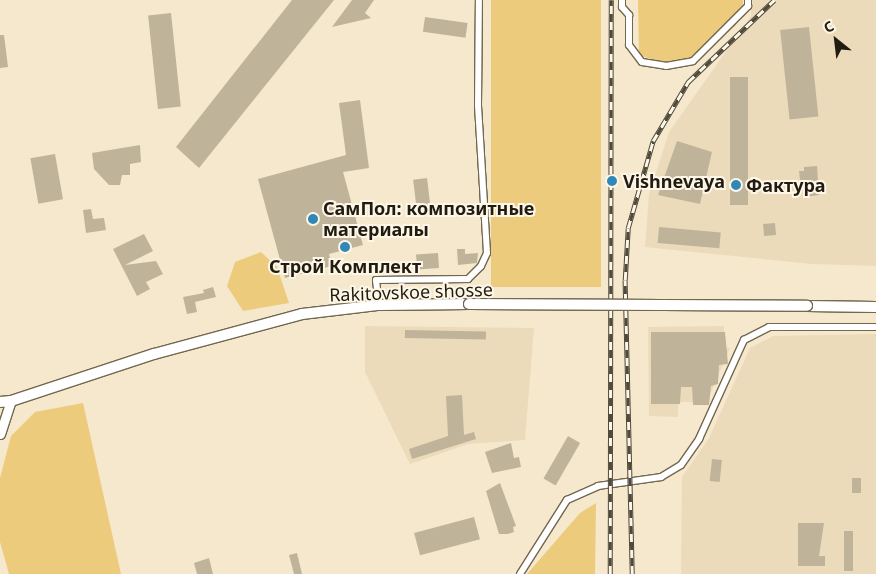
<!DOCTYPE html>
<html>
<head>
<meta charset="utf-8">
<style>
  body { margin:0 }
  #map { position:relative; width:876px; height:574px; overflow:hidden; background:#f5e8cd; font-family:"Noto Sans",sans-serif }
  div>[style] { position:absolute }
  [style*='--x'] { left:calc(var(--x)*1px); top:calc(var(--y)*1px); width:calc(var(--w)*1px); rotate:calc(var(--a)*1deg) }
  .built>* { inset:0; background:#ebdbba }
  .green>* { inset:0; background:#edcb7c; transform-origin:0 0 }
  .building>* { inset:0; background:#bfb49a; transform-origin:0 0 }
  .roads { filter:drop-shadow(1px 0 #72674f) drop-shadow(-1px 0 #72674f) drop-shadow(0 1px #72674f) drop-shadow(0 -1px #72674f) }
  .minor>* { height:6px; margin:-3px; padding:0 3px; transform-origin:3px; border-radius:3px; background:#fff }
  .tertiary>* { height:9px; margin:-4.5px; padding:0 4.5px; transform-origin:4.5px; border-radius:4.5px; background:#fff }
  .primary>* { height:10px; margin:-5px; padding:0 5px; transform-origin:5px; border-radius:5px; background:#fff }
  .rail>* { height:4.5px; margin-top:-2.25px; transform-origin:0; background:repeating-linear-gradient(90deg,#fef6e6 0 8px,#504a3c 0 16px); box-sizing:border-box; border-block:1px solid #504a3c }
  .bridges { filter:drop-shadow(1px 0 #72674f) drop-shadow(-1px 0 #72674f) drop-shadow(0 1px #72674f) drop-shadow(0 -1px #72674f) }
  .primary-bridge>* { height:10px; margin:-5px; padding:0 5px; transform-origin:5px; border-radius:5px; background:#fff }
  .dots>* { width:14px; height:14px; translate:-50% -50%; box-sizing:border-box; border:2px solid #fef6e6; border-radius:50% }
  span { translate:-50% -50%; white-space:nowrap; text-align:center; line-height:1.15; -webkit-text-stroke:4px #fef6e6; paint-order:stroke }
  .poi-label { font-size:18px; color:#201c12; font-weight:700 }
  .left { translate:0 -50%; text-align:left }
  .street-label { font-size:18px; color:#201c12 }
  .north { position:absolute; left:811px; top:15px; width:50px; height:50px; -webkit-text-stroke:4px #fef6e6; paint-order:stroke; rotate:331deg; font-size:14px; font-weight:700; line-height:20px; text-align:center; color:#201c12 }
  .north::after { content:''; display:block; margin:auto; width:18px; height:22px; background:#201c12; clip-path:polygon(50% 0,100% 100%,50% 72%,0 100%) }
</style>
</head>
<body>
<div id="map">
  <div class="built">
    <i style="clip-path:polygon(751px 0,876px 0,876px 266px,812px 264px,645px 247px,649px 194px,669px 132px,751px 16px)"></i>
    <i style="clip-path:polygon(365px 326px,534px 328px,525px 440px,468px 444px,410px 464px,365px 372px)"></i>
    <i style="clip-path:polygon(724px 326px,724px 347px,730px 348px,707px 402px,678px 402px,678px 417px,649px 416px,648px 327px)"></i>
    <i style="clip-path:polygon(876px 334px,876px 574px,681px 574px,682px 477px,709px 438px,750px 348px,773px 336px)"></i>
  </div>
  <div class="green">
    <i style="left:491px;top:0;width:110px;height:287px"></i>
    <i style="clip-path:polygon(638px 0,743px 0,743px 9px,736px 25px,700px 57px,666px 64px,639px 55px)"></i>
    <i style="clip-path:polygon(261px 252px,277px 267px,289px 303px,243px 311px,227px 286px,235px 262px)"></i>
    <i style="clip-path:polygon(83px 403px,121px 574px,9px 574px,0 542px,0 478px,11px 436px,35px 412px)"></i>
    <i style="clip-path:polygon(596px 503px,595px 574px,527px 574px,580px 513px)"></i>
  </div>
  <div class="building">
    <i style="clip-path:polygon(292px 0,334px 0,199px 168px,176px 147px)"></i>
    <i style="clip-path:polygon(352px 0,374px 0,365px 13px,371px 18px,332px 27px)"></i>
    <i style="left:171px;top:13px;width:94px;height:23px;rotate:84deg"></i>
    <i style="left:425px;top:17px;width:43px;height:15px;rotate:8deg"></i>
    <i style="left:809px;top:27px;width:90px;height:29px;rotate:84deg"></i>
    <i style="clip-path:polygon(0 35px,4px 35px,8px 67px,0 68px)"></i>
    <i style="left:730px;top:77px;width:18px;height:128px"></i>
    <i style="clip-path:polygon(360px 100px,369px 168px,343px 172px,363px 245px,329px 254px,332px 266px,285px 278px,258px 179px,346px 155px,339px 103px)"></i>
    <i style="clip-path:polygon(677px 141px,712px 152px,700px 204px,658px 195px)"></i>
    <i style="clip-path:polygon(140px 145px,141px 162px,130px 164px,130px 175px,122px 175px,120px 185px,109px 185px,94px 169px,92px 153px)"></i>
    <i style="left:55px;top:154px;width:46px;height:25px;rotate:80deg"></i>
    <i style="clip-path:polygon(817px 166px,819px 195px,805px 197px,804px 180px,800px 180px,799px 171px,804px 171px,804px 167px)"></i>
    <i style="left:427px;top:178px;width:32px;height:14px;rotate:83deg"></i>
    <i style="clip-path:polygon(91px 209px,93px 219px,104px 218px,106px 230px,86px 233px,83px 210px)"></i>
    <i style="left:775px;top:223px;width:12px;height:12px;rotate:85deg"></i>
    <i style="left:659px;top:227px;width:62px;height:16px;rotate:5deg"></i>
    <i style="clip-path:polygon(144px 234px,153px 251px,125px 265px,156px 261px,163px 274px,146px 282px,150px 289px,137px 296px,113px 249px)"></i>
    <i style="clip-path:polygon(457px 249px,465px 249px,465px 254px,478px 253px,477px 263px,458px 265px)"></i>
    <i style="left:438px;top:253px;width:15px;height:22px;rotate:86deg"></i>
    <i style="clip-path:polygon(213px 287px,216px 297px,195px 302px,197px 312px,187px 314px,183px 297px,204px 293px,203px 290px)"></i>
    <i style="left:405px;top:330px;width:81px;height:8px;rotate:1deg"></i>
    <i style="clip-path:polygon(651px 332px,725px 332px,728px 364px,719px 365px,718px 384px,711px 386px,709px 405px,693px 405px,692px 387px,681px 387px,680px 404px,651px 404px)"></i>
    <i style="clip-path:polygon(462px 395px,464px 435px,474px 432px,476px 439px,412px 459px,409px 449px,448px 436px,446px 396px)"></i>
    <i style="left:568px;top:436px;width:14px;height:49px;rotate:30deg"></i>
    <i style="clip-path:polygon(511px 443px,514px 458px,519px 457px,521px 467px,492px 473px,485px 452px)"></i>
    <i style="left:712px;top:459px;width:10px;height:22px;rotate:6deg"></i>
    <i style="left:852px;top:478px;width:9px;height:15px"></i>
    <i style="clip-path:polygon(500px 483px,516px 526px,513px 527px,514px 532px,508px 534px,499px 534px,486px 491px)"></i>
    <i style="left:474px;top:517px;width:23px;height:62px;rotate:75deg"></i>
    <i style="clip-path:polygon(798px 523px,824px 523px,819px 556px,825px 556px,825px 566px,798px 566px)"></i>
    <i style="left:844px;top:531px;width:9px;height:40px"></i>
    <i style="clip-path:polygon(297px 553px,302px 574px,294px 574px,289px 555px)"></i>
    <i style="clip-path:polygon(209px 558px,213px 574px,197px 574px,194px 563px)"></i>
  </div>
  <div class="roads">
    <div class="minor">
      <i style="--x:622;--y:0;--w:7;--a:90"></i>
      <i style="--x:622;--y:7;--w:11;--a:49"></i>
      <i style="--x:629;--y:15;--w:30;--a:90"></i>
      <i style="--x:629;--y:45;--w:21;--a:53"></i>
      <i style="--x:642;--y:62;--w:24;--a:9"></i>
      <i style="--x:666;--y:66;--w:27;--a:-10"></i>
      <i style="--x:693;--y:61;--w:78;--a:-45"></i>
      <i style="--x:748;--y:6;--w:6;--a:-90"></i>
      <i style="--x:379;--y:305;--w:25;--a:-97"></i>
      <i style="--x:376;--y:280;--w:92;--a:-0.6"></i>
      <i style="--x:468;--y:279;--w:18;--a:-45"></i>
      <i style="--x:481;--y:266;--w:14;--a:-65"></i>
      <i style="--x:487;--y:253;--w:148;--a:-93.5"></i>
      <i style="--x:478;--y:105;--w:105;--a:-89.5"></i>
      <i style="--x:520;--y:574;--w:88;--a:-57.6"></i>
      <i style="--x:567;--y:500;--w:34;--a:-24"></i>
      <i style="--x:598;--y:486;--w:64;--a:-8.1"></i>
      <i style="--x:661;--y:477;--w:23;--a:-31"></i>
      <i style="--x:681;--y:465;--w:32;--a:-55"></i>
      <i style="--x:699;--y:439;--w:109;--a:-65.6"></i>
      <i style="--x:744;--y:340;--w:28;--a:-27"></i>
      <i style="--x:769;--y:327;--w:107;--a:0"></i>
    </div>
    <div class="tertiary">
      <i style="--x:0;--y:434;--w:35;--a:-72"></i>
    </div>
    <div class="primary">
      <i style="--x:807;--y:306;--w:69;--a:0.8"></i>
      <i style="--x:0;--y:402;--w:11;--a:-5"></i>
      <i style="--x:11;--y:401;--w:151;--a:-18.2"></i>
      <i style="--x:154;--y:354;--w:153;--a:-15.1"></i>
      <i style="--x:302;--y:314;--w:78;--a:-6.7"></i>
      <i style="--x:379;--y:305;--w:90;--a:-0.6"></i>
    </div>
  </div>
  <div class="rail">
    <i style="--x:610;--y:574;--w:574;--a:-89.9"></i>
    <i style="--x:632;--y:574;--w:294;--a:-91.4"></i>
    <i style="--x:625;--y:280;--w:52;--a:-86.7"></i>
    <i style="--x:628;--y:228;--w:91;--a:-74"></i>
    <i style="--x:653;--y:141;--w:69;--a:-59.3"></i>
    <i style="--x:688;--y:82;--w:119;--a:-43.6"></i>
  </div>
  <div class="bridges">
    <div class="primary-bridge">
      <i style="--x:469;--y:304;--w:338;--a:0.3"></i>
    </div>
  </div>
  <div class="dots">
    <i style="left:612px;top:181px;background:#3088b6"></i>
    <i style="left:736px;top:185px;background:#3088b6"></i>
    <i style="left:313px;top:219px;background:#3088b6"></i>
    <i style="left:345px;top:247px;background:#3088b6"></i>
  </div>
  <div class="poi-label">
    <span class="left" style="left:623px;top:181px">Vishnevaya</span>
    <span class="left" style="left:746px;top:185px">Фактура</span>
    <span class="left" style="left:323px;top:219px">СамПол: композитные<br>материалы</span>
    <span style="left:345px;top:266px">Строй Комплект</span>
  </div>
  <div class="street-label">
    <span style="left:411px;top:292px;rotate:-2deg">Rakitovskoe shosse</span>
  </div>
  <div class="north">С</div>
</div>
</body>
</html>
